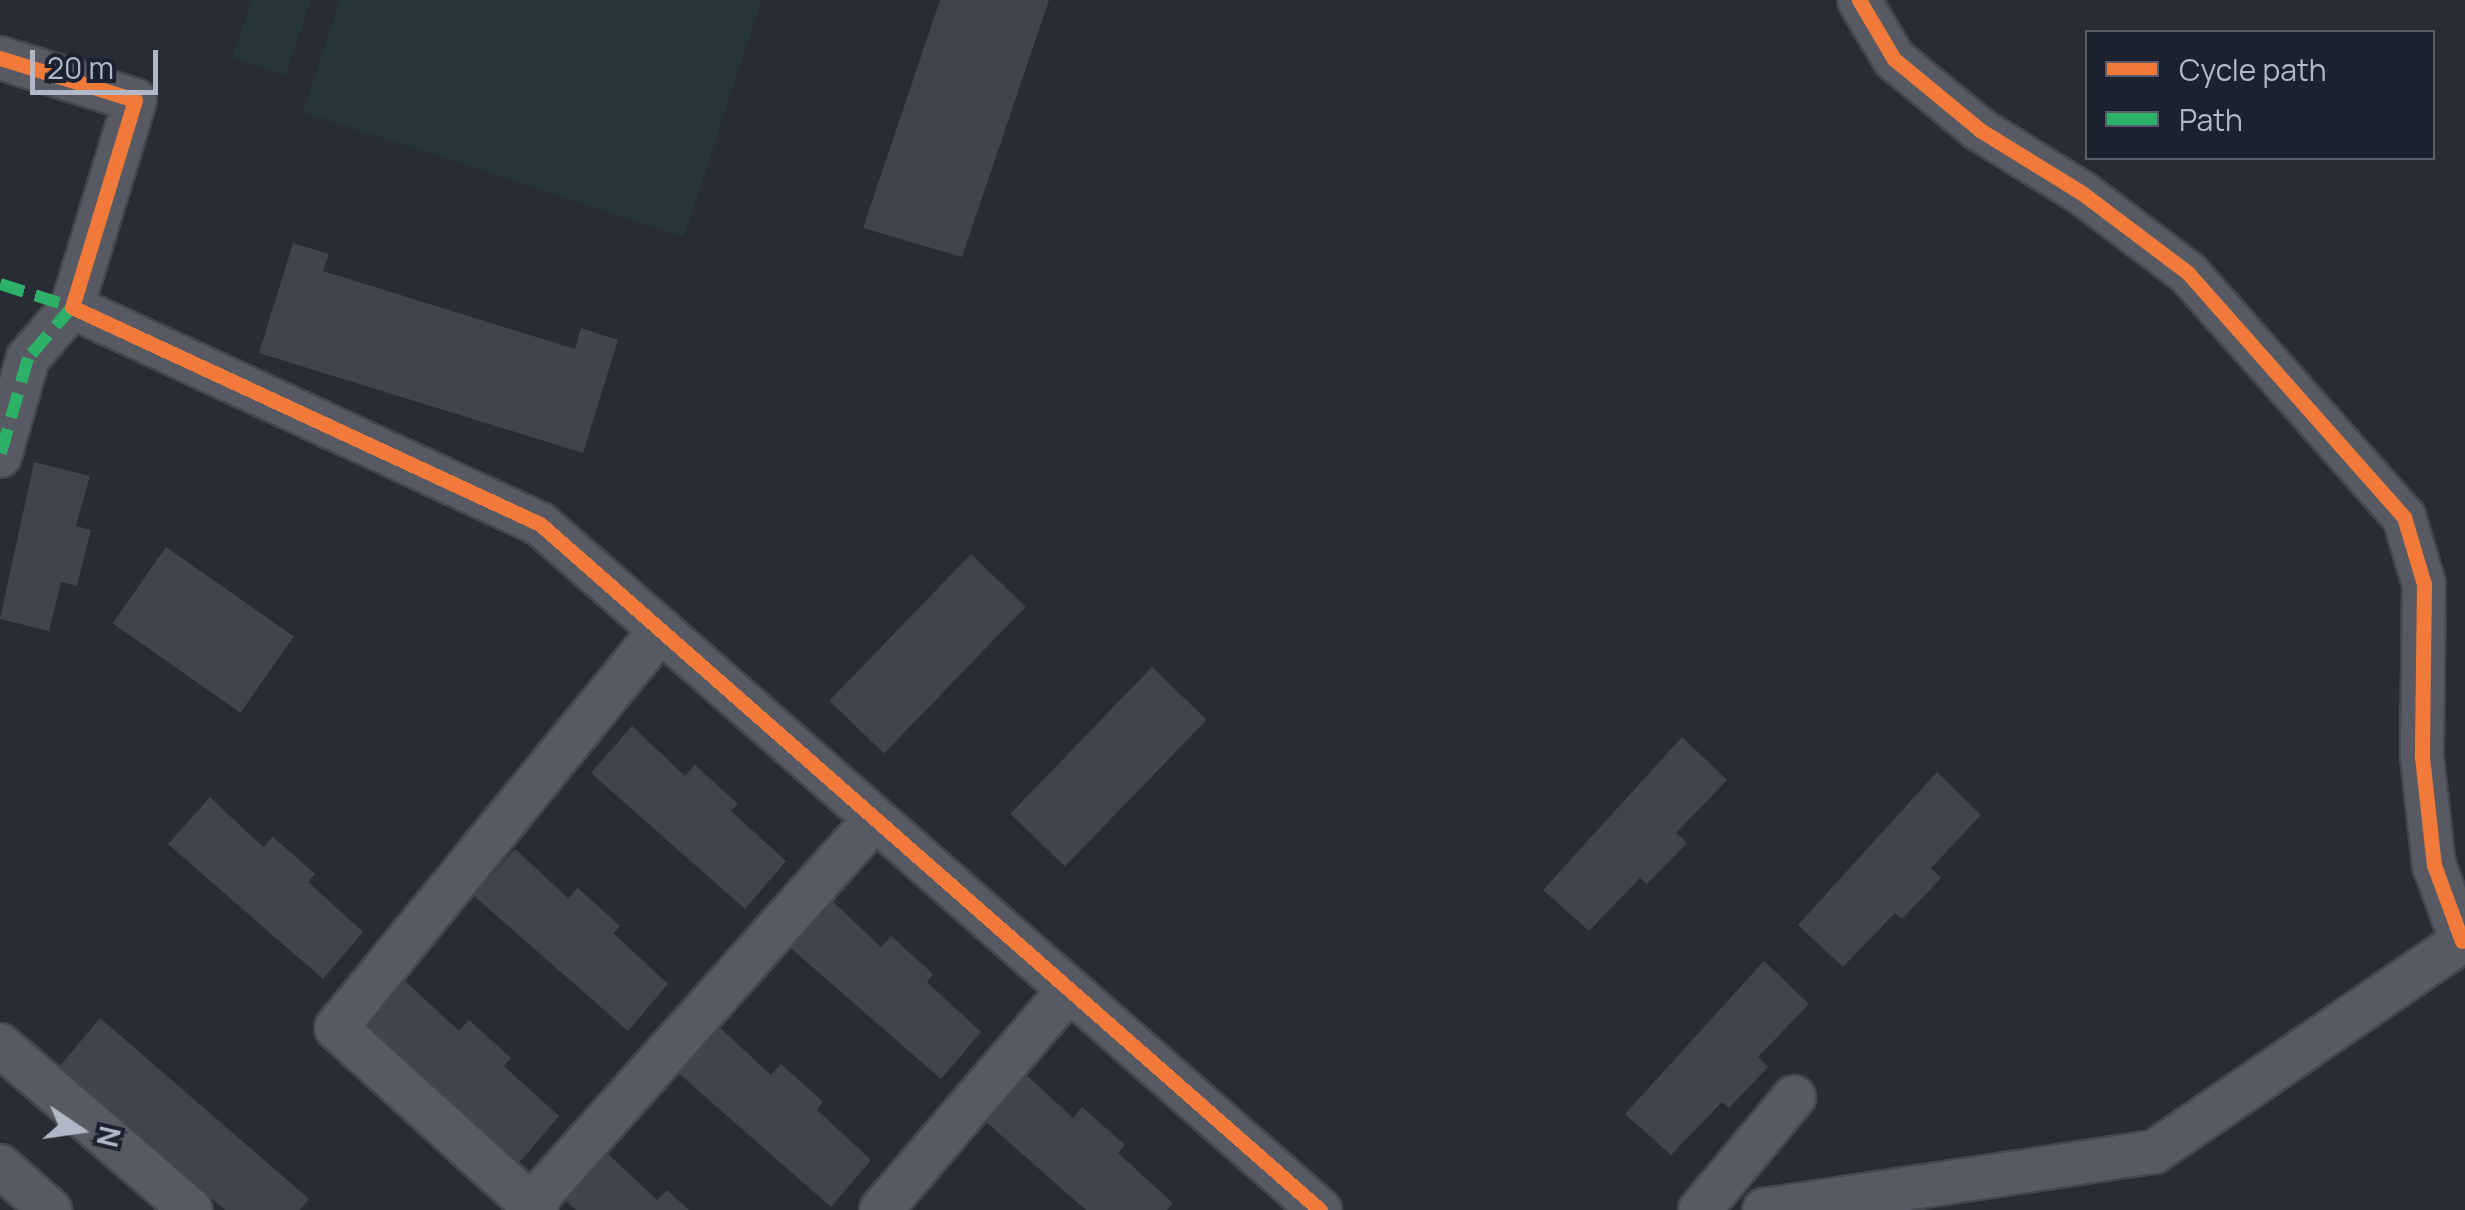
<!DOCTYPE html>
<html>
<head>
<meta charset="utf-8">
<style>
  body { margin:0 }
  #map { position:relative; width:2465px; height:1210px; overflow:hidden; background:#282c34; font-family:Manrope,sans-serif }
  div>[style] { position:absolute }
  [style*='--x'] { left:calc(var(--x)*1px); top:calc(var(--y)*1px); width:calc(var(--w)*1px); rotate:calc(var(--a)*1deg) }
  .green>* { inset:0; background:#25353a }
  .building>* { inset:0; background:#41444b; transform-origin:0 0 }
  .roads { filter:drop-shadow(2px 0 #44474d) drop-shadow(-2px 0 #44474d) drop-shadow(0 2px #44474d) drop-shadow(0 -2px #44474d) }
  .minor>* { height:42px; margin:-21px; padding:0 21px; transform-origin:21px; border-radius:21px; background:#575a62 }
  .quiet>* { height:12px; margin-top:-6px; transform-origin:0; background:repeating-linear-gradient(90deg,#2db169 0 25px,transparent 0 37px) }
  .cycleway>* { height:15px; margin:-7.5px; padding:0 7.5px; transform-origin:7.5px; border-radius:7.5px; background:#f17a3a }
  span { translate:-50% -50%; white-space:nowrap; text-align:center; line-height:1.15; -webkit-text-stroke:8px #1b212f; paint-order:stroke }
  .legend { position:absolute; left:2085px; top:30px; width:350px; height:130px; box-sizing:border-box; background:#1b212f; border:2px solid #575d6b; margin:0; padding:12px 18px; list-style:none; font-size:30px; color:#b0b7c6 }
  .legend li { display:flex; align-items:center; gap:20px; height:50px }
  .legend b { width:50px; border:2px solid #575d6b }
  .north { position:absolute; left:30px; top:1080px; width:100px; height:100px; -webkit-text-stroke:8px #1b212f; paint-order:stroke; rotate:103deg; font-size:28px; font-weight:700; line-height:40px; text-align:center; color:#b0b7c6 }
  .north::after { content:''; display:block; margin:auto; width:35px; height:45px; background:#b0b7c6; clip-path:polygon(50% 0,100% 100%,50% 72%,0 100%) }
  .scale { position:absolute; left:30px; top:50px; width:128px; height:45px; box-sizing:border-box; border:5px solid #b0b7c6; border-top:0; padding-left:12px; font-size:30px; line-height:35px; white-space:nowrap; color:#b0b7c6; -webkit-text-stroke:8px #1b212f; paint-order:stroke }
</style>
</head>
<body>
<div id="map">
  <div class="green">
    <i style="clip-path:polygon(252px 0,311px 0,285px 76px,232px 58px)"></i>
    <i style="clip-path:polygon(340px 0,762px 0,684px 237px,303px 112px)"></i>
  </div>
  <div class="building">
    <i style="clip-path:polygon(940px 0,1049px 0,962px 257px,863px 228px)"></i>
    <i style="clip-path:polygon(293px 243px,329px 254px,323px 271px,575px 349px,581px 328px,618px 340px,583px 453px,259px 353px)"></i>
    <i style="clip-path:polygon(34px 462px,90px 476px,76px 526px,91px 530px,77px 586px,61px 582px,49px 631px,0 619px)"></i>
    <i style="left:166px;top:547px;width:156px;height:93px;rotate:35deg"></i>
    <i style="left:971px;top:554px;width:76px;height:204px;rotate:44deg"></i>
    <i style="left:1152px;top:667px;width:76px;height:204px;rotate:44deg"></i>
    <i style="clip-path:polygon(632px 726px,685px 776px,695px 765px,738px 804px,731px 811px,786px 861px,745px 909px,591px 773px)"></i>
    <i style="clip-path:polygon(1682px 737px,1727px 780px,1676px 833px,1687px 843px,1647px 884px,1640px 878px,1589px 931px,1543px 890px)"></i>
    <i style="clip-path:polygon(1937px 772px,1981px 815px,1931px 868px,1941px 878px,1902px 919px,1895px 913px,1843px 967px,1798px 925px)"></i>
    <i style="clip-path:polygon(210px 797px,263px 847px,273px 837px,315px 874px,308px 882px,363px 932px,323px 979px,168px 844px)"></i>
    <i style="clip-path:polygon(515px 849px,568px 898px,578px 888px,620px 926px,613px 933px,668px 984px,628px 1031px,473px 895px)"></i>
    <i style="clip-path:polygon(828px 897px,881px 947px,891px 936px,933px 974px,927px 982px,981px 1032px,941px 1079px,786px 944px)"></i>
    <i style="clip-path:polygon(1764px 961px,1809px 1004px,1758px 1057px,1768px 1067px,1729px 1108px,1722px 1102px,1671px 1155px,1625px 1114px)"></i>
    <i style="clip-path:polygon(405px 981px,459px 1031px,469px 1020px,511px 1058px,504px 1066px,559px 1116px,519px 1163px,363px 1028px)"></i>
    <i style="clip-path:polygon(100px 1018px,309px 1199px,300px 1210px,225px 1210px,59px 1067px)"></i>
    <i style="clip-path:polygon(717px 1025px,771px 1075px,781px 1064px,823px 1102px,817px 1110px,871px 1160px,831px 1207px,676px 1071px)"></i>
    <i style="clip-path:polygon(1019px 1068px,1073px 1118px,1082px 1107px,1125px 1145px,1118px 1153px,1173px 1203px,1167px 1210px,1086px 1210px,978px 1115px)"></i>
    <i style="clip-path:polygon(604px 1150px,657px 1200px,667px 1190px,689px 1210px,576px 1210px,561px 1197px)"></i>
  </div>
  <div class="roads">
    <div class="minor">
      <i style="--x:1859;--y:0;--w:69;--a:59.3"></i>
      <i style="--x:1894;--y:59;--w:112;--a:39.5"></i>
      <i style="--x:1980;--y:130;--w:120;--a:31.7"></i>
      <i style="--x:2082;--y:193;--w:133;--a:37"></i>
      <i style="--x:2188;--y:273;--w:326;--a:48.5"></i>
      <i style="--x:2404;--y:517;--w:70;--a:73.4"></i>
      <i style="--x:2424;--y:584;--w:173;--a:90.7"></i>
      <i style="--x:2422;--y:757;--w:109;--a:83.7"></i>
      <i style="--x:2434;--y:865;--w:81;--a:69.8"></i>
      <i style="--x:0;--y:58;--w:141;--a:17.3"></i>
      <i style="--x:135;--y:100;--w:216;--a:106.9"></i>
      <i style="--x:72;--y:307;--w:516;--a:24.88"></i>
      <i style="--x:540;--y:524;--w:1039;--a:41.33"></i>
      <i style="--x:0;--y:456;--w:102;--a:-74.1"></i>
      <i style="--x:28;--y:358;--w:67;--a:-49.2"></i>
      <i style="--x:0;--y:1045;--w:252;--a:40.8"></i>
      <i style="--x:0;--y:1166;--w:67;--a:41.3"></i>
      <i style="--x:531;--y:1205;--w:517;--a:-48.29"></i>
      <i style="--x:537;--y:1210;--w:271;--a:-137.8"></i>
      <i style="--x:336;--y:1028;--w:514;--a:-50.77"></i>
      <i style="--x:881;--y:1210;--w:289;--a:-49.5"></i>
      <i style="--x:1700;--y:1210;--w:147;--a:-50.2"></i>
      <i style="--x:1764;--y:1210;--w:394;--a:-8.5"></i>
      <i style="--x:2154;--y:1152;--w:377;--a:-34.4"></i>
    </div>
  </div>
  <div class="quiet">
    <i style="--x:0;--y:284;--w:76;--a:17.7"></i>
    <i style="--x:72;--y:307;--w:67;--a:130.8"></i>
    <i style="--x:28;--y:358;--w:102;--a:105.9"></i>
  </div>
  <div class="cycleway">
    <i style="--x:1859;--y:0;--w:69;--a:59.3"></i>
    <i style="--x:1894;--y:59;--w:112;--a:39.5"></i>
    <i style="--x:1980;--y:130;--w:120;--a:31.7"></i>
    <i style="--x:2082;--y:193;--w:133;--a:37"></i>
    <i style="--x:2188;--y:273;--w:326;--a:48.5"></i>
    <i style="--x:2404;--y:517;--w:70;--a:73.4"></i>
    <i style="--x:2424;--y:584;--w:173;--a:90.7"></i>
    <i style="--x:2422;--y:757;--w:109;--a:83.7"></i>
    <i style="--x:2434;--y:865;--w:81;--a:69.8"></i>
    <i style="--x:0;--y:58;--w:141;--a:17.3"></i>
    <i style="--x:135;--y:100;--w:216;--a:106.9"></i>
    <i style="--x:72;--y:307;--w:516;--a:24.88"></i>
    <i style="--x:540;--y:524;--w:1039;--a:41.33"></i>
  </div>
  <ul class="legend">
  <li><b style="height:12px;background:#f17a3a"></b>Cycle path</li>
  <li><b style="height:12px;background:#2db169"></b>Path</li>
  </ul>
  <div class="north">N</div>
  <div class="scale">20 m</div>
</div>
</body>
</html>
